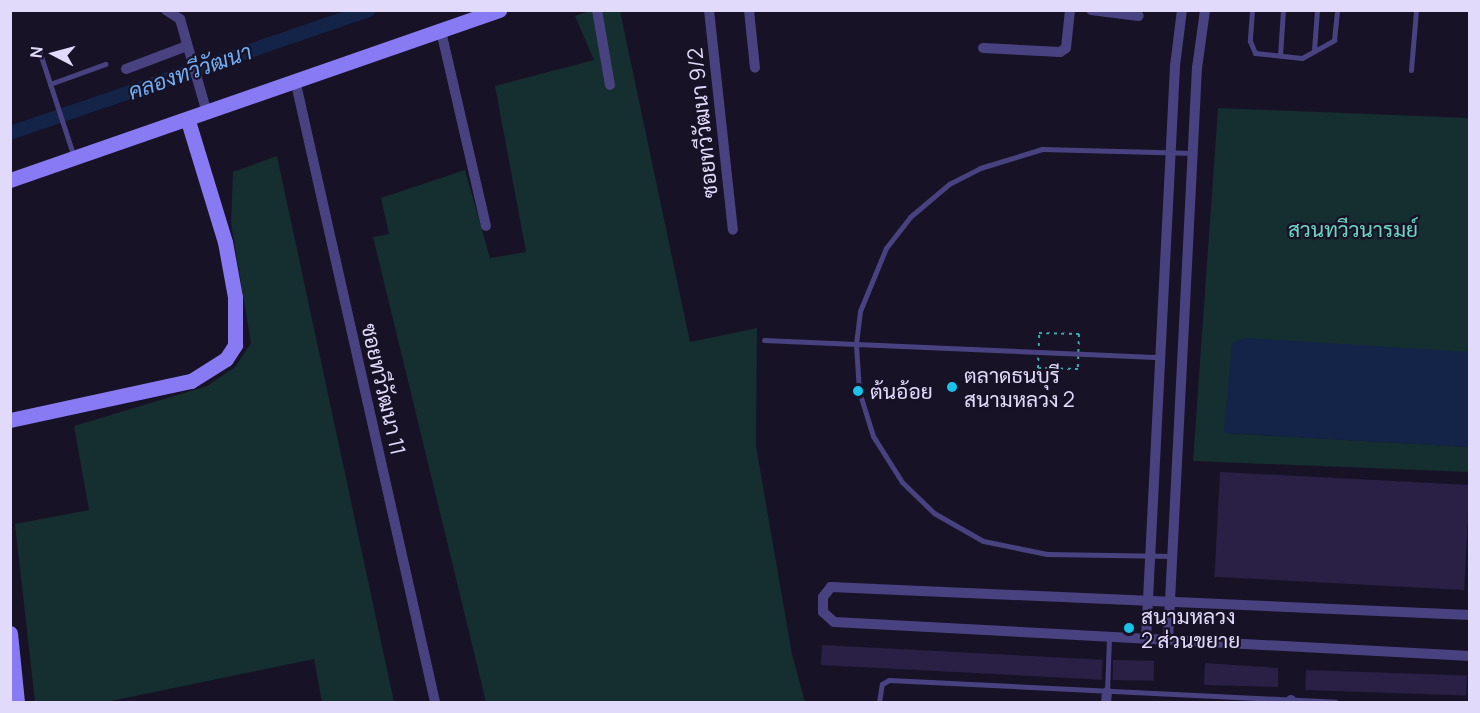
<!DOCTYPE html>
<html>
<head>
<meta charset="utf-8">
<style>
  body { margin:0 }
  #map { position:relative; width:1480px; height:713px; overflow:hidden; background:#171226; font-family:Manrope,Sarabun,sans-serif }
  div>[style] { position:absolute }
  [style*='--x'] { left:calc(var(--x)*1px); top:calc(var(--y)*1px); width:calc(var(--w)*1px); rotate:calc(var(--a)*1deg) }
  .green>* { inset:0; background:#152e2f }
  .water>* { inset:0; background:#142448 }
  .canal>* { height:14px; margin:-7px; padding:0 7px; transform-origin:7px; border-radius:7px; background:#142448 }
  .building>* { inset:0; background:#2a2045; transform-origin:0 0 }
  .path>* { height:2px; margin-top:-1px; transform-origin:0; background:repeating-linear-gradient(90deg,#3cabae 0 3px,transparent 0 7.5px) }
  .lane>* { height:5px; margin:-2.5px; padding:0 2.5px; transform-origin:2.5px; border-radius:2.5px; background:#494280 }
  .street>* { height:10px; margin:-5px; padding:0 5px; transform-origin:5px; border-radius:5px; background:#494280 }
  .secondary>* { height:15px; margin:-7.5px; padding:0 7.5px; transform-origin:7.5px; border-radius:7.5px; background:#877af2 }
  .dots>* { width:16px; height:16px; translate:-50% -50%; box-sizing:border-box; border:3px solid #171226; border-radius:50% }
  span { translate:-50% -50%; white-space:nowrap; text-align:center; line-height:1.15; -webkit-text-stroke:4.5px #171226; paint-order:stroke }
  .street-label { font-size:21px; color:#e1dafb }
  .park-label { font-size:21px; color:#6cd5c3 }
  .poi-label { font-size:21px; color:#e1dafb }
  .left { translate:0 -50%; text-align:left }
  .water-label { font-size:22px; color:#72acf1; font-style:italic }
  .frame { position:absolute; inset:0; border:12px solid #e1dafb; pointer-events:none }
  .north { position:absolute; left:24px; top:24px; width:60px; height:60px; -webkit-text-stroke:4px #171226; paint-order:stroke; rotate:276deg; font-size:16px; font-weight:700; line-height:24px; text-align:center; color:#e1dafb }
  .north::after { content:''; display:block; margin:auto; width:21px; height:27px; background:#e1dafb; clip-path:polygon(50% 0,100% 100%,50% 72%,0 100%) }
</style>
</head>
<body>
<div id="map">
  <div class="green">
    <i style="clip-path:polygon(589px 11px,620px 11px,690px 342px,757px 328px,756px 446px,792px 654px,805px 702px,486px 702px,373px 237px,389px 234px,381px 198px,465px 170px,490px 258px,526px 252px,495px 86px,594px 60px,575px 16px)"></i>
    <i style="clip-path:polygon(1218px 108px,1469px 118px,1469px 352px,1225px 433px,1469px 447px,1469px 472px,1193px 461px)"></i>
    <i style="clip-path:polygon(277px 156px,394px 702px,322px 702px,314px 659px,106px 702px,35px 702px,15px 524px,89px 510px,74px 426px,207px 386px,235px 367px,251px 343px,231px 223px,233px 172px)"></i>
  </div>
  <div class="water">
    <i style="clip-path:polygon(1245px 338px,1469px 352px,1469px 447px,1224px 433px,1232px 343px)"></i>
  </div>
  <div class="canal">
    <i style="--x:10;--y:133;--w:379;--a:-18.9"></i>
  </div>
  <div class="building">
    <i style="left:1220px;top:472px;width:250px;height:105px;rotate:3deg"></i>
    <i style="left:822px;top:645px;width:281px;height:20px;rotate:3deg"></i>
    <i style="left:1113px;top:660px;width:41px;height:20px;rotate:1deg"></i>
    <i style="clip-path:polygon(1205px 663px,1278px 668px,1278px 687px,1204px 685px)"></i>
    <i style="left:1306px;top:670px;width:161px;height:20px;rotate:2deg"></i>
  </div>
  <div class="path">
    <i style="--x:1039;--y:333;--w:40;--a:1.4"></i>
    <i style="--x:1079;--y:334;--w:35;--a:92"></i>
    <i style="--x:1078;--y:369;--w:40;--a:-178.6"></i>
    <i style="--x:1038;--y:368;--w:35;--a:-88"></i>
  </div>
  <div class="lane">
    <i style="--x:1252;--y:10;--w:31;--a:94"></i>
    <i style="--x:1250;--y:41;--w:13;--a:67"></i>
    <i style="--x:1255;--y:53;--w:47;--a:6.1"></i>
    <i style="--x:1302;--y:58;--w:37;--a:-29"></i>
    <i style="--x:1334;--y:40;--w:30;--a:-84"></i>
    <i style="--x:39;--y:50;--w:113;--a:71.9"></i>
    <i style="--x:1314;--y:50;--w:40;--a:-85.7"></i>
    <i style="--x:1280;--y:55;--w:45;--a:-86.2"></i>
    <i style="--x:1411;--y:70;--w:60;--a:-85.2"></i>
    <i style="--x:50;--y:84;--w:59;--a:-20"></i>
    <i style="--x:764;--y:340;--w:397;--a:2.5"></i>
    <i style="--x:1173;--y:556;--w:126;--a:-179.1"></i>
    <i style="--x:1047;--y:554;--w:65;--a:-168.5"></i>
    <i style="--x:983;--y:541;--w:56;--a:-150.3"></i>
    <i style="--x:934;--y:513;--w:45;--a:-135.9"></i>
    <i style="--x:902;--y:482;--w:54;--a:-122.2"></i>
    <i style="--x:873;--y:436;--w:47;--a:-107.3"></i>
    <i style="--x:859;--y:391;--w:47;--a:-93.7"></i>
    <i style="--x:856;--y:344;--w:33;--a:-83"></i>
    <i style="--x:860;--y:311;--w:68;--a:-67.6"></i>
    <i style="--x:886;--y:248;--w:39;--a:-52"></i>
    <i style="--x:910;--y:217;--w:51;--a:-40.2"></i>
    <i style="--x:949;--y:184;--w:35;--a:-27"></i>
    <i style="--x:980;--y:168;--w:65;--a:-17"></i>
    <i style="--x:1042;--y:149;--w:152;--a:1.5"></i>
    <i style="--x:1107;--y:692;--w:55;--a:-87.9"></i>
    <i style="--x:879;--y:702;--w:18;--a:-81"></i>
    <i style="--x:882;--y:684;--w:8;--a:-30"></i>
    <i style="--x:889;--y:680;--w:447;--a:2.8"></i>
  </div>
  <div class="street">
    <i style="--x:166;--y:10;--w:17;--a:33"></i>
    <i style="--x:180;--y:19;--w:98;--a:74"></i>
    <i style="--x:597;--y:10;--w:76;--a:80.2"></i>
    <i style="--x:709;--y:10;--w:221;--a:83.8"></i>
    <i style="--x:749;--y:10;--w:58;--a:84.1"></i>
    <i style="--x:1091;--y:10;--w:48;--a:7.1"></i>
    <i style="--x:441;--y:31;--w:200;--a:77"></i>
    <i style="--x:983;--y:48;--w:77;--a:3"></i>
    <i style="--x:1060;--y:52;--w:7;--a:-34"></i>
    <i style="--x:1066;--y:48;--w:38;--a:-84"></i>
    <i style="--x:126;--y:69;--w:65;--a:-20.7"></i>
    <i style="--x:296;--y:84;--w:633;--a:77.32"></i>
    <i style="--x:1470;--y:615;--w:640;--a:-177.49"></i>
    <i style="--x:831;--y:587;--w:13;--a:129"></i>
    <i style="--x:823;--y:597;--w:15;--a:90"></i>
    <i style="--x:823;--y:612;--w:15;--a:42"></i>
    <i style="--x:834;--y:622;--w:637;--a:3.06"></i>
    <i style="--x:1146;--y:639;--w:574;--a:-87.1"></i>
    <i style="--x:1175;--y:66;--w:56;--a:-82.9"></i>
    <i style="--x:1168;--y:640;--w:573;--a:-87.1"></i>
    <i style="--x:1197;--y:68;--w:59;--a:-82.1"></i>
    <i style="--x:1106;--y:702;--w:10;--a:-84"></i>
    <i style="--x:1291;--y:702;--w:2;--a:-90"></i>
  </div>
  <div class="secondary">
    <i style="--x:10;--y:180;--w:518;--a:-19.17"></i>
    <i style="--x:10;--y:420;--w:185;--a:-12.2"></i>
    <i style="--x:191;--y:381;--w:41;--a:-32.2"></i>
    <i style="--x:226;--y:359;--w:17;--a:-57"></i>
    <i style="--x:235;--y:345;--w:48;--a:-90"></i>
    <i style="--x:235;--y:297;--w:56;--a:-100.3"></i>
    <i style="--x:225;--y:242;--w:127;--a:-107"></i>
    <i style="--x:10;--y:633;--w:69;--a:84.2"></i>
  </div>
  <div class="dots">
    <i style="left:952px;top:387px;background:#19c3e9"></i>
    <i style="left:858px;top:391px;background:#19c3e9"></i>
    <i style="left:1129px;top:628px;background:#19c3e9"></i>
  </div>
  <div class="street-label">
    <span style="left:702px;top:123px;rotate:-96deg">ซอยทวีวัฒนา 9/2</span>
    <span style="left:384px;top:389px;rotate:77deg">ซอยทวีวัฒนา 11</span>
  </div>
  <div class="park-label">
    <span style="left:1353px;top:229px">สวนทวีวนารมย์</span>
  </div>
  <div class="poi-label">
    <span class="left" style="left:964px;top:387px">ตลาดธนบุรี<br>สนามหลวง 2</span>
    <span class="left" style="left:870px;top:391px">ต้นอ้อย</span>
    <span class="left" style="left:1141px;top:628px">สนามหลวง<br>2 ส่วนขยาย</span>
  </div>
  <div class="water-label">
    <span style="left:190px;top:72px;rotate:-19deg">คลองทวีวัฒนา</span>
  </div>
  <div class="frame"></div>
  <div class="north">N</div>
</div>
</body>
</html>
